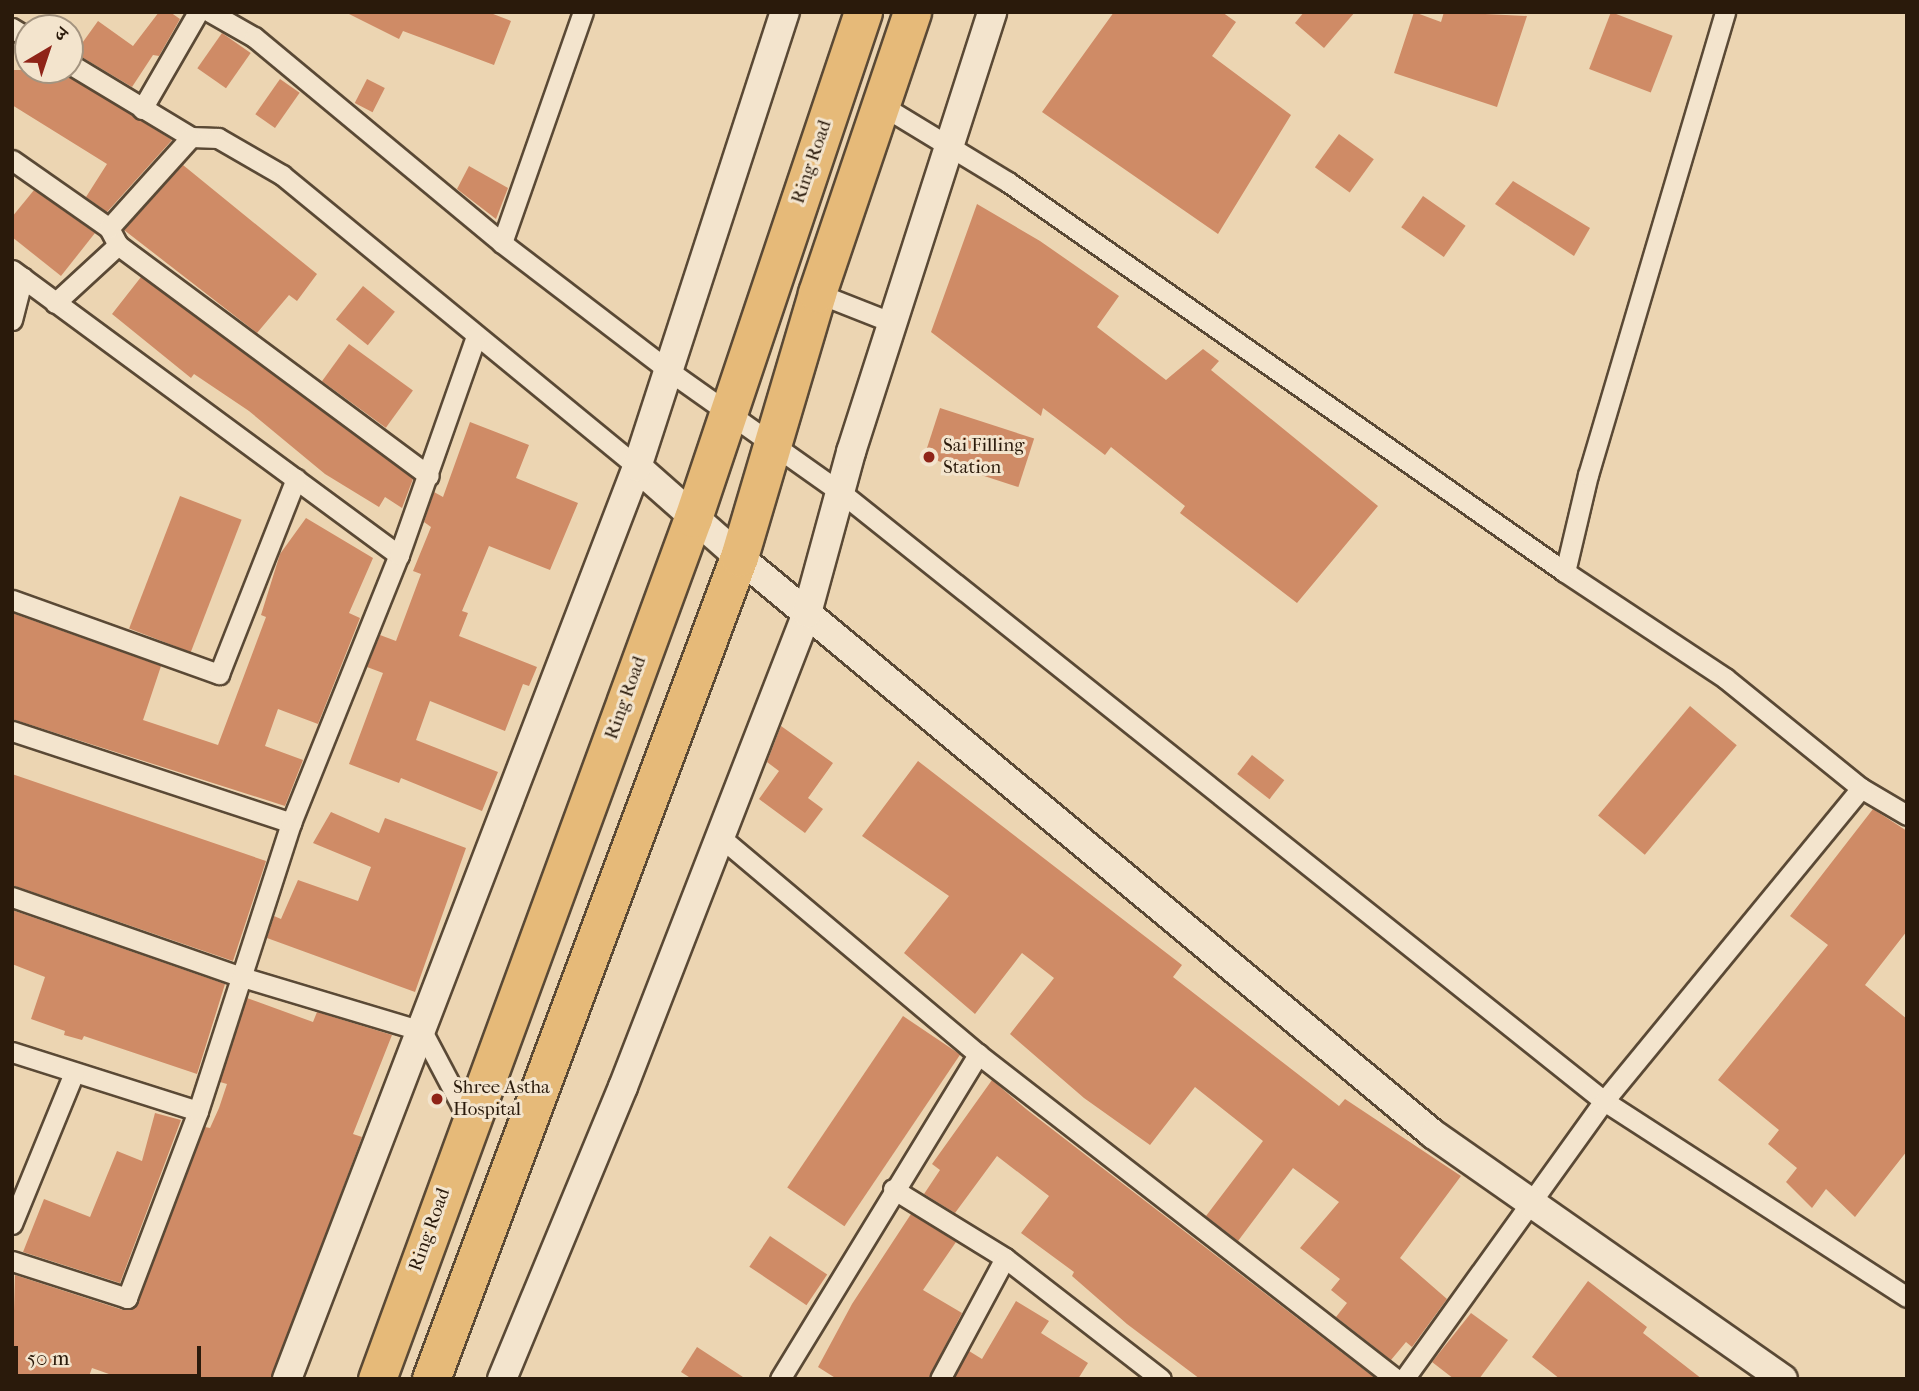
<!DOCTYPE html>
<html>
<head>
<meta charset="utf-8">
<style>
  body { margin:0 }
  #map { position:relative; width:1919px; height:1391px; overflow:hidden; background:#ecd5b2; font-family:"IM FELL French Canon","Noto Serif Devanagari",serif }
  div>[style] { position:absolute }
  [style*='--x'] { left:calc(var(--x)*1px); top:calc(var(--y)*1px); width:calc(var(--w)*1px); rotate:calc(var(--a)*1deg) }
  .building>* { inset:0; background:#cf8b66; transform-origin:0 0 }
  .roads { filter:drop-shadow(2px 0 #5a4935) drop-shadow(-2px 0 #5a4935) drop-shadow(0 2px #5a4935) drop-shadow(0 -2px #5a4935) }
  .street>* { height:19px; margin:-9.5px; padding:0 9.5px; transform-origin:9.5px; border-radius:9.5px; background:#f3e4cd }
  .secondary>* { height:28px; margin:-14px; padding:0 14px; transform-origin:14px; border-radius:14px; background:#f3e4cd }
  .highway>* { height:37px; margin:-18.5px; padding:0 18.5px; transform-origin:18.5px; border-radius:18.5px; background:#e6ba79 }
  .dots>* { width:19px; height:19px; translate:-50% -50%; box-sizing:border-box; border:4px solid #f3e4cd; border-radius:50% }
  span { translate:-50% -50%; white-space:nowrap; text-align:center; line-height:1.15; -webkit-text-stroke:6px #f3e4cd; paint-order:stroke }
  .street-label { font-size:19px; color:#2a1a0b }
  .poi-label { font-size:19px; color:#2a1a0b }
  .left { translate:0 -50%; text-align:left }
  .frame { position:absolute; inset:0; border:14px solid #2a1a0b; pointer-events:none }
  .north { position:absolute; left:14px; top:14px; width:70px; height:70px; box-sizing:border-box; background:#f3e4cd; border:2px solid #a3937f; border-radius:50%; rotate:39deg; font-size:19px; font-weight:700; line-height:28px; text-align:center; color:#2a1a0b }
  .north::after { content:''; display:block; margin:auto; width:24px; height:32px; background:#8f2418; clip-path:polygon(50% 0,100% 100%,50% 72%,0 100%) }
  .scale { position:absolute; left:14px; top:1346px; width:187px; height:32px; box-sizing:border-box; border:4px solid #2a1a0b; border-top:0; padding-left:9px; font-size:21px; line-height:24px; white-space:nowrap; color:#2a1a0b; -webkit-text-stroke:5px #f3e4cd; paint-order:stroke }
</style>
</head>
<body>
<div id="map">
  <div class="building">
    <i style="clip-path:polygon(159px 12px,170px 12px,180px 19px,159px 56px,153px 55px,132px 87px,75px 53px,98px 21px,133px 46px)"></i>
    <i style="clip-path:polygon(345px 12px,488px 12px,511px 21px,494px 65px,403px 31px,399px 39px)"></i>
    <i style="clip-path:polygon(1114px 12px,1222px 12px,1236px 22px,1212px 56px,1291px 115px,1218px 234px,1042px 112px)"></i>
    <i style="clip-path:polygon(1304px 12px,1355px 12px,1324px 48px,1295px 23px)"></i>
    <i style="clip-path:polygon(1414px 12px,1441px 22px,1444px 12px,1527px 16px,1497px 107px,1394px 73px)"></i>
    <i style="left:1611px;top:12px;width:66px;height:61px;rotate:21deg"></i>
    <i style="left:222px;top:33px;width:35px;height:43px;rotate:35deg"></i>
    <i style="clip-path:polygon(12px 70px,59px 70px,172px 140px,107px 212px,86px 197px,107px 164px,12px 105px)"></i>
    <i style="left:280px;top:79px;width:24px;height:43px;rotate:35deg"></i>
    <i style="left:367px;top:79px;width:20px;height:27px;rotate:27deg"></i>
    <i style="left:1339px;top:134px;width:43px;height:41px;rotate:36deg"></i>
    <i style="clip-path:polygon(183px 165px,317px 274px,297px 301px,289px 295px,257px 333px,124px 230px)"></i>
    <i style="clip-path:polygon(469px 166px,508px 188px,496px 219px,457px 189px)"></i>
    <i style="clip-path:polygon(1513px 181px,1590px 228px,1574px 256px,1495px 204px)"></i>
    <i style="clip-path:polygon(34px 190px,95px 233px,61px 276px,12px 237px,12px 217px)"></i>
    <i style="left:1423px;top:196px;width:52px;height:38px;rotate:35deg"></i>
    <i style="clip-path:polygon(977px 204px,1040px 241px,1119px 296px,1097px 327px,1166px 380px,1203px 349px,1219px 361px,1211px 370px,1378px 506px,1297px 603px,1180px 513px,1185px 506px,1111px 447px,1105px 455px,1043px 408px,1041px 416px,931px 332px)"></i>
    <i style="clip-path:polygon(141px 277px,413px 479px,402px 508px,385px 497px,379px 507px,325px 474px,249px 411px,194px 374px,191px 378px,112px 314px)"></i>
    <i style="left:363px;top:286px;width:41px;height:43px;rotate:39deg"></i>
    <i style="left:349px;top:344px;width:79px;height:46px;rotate:36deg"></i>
    <i style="left:940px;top:408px;width:99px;height:51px;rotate:18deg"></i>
    <i style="clip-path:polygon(470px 422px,529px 445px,516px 478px,578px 503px,550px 570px,489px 546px,462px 611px,468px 613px,459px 636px,537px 667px,529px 686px,523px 684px,505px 731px,430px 701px,416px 740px,498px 772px,482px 811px,401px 778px,399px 783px,349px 764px,383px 673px,367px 667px,380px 635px,396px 641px,421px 574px,413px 571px,431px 527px,424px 522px,434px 492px,443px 497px)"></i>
    <i style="left:180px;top:496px;width:66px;height:142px;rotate:21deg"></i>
    <i style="clip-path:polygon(306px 518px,373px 558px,349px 613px,360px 618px,318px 724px,278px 709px,265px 746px,303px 760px,285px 806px,12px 719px,12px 613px,161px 666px,143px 720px,218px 745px,266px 617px,261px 615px,280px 554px)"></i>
    <i style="left:1690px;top:706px;width:61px;height:143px;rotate:40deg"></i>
    <i style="clip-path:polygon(781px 726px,833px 763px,808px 798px,823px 809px,805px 833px,759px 799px,779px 771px,767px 762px)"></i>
    <i style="left:1252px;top:755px;width:41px;height:24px;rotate:38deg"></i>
    <i style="clip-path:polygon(918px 761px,1182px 965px,1173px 977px,1339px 1106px,1345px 1099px,1461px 1176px,1400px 1258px,1447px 1299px,1412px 1347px,1406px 1342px,1391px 1360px,1336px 1317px,1347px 1303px,1331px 1290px,1340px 1279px,1300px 1248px,1339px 1202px,1293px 1168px,1238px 1241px,1206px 1216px,1263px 1141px,1195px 1087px,1150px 1145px,1084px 1098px,1010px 1034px,1054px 978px,1022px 953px,975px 1014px,904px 953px,949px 896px,862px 836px)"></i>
    <i style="clip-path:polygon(12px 774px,266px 861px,233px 961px,12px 885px)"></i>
    <i style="clip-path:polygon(1873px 809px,1907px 831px,1907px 931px,1865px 985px,1907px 1019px,1907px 1151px,1855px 1217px,1826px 1189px,1812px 1208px,1786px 1182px,1797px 1168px,1768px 1144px,1779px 1130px,1718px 1080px,1828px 945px,1790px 916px)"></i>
    <i style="clip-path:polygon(331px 812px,379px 833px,385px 818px,466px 848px,415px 992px,267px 938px,274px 916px,281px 919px,298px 880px,358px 901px,371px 867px,313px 843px)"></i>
    <i style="clip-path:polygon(12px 910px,225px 984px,197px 1074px,84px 1036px,82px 1040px,64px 1035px,65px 1031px,31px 1019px,45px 977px,12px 964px)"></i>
    <i style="clip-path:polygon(247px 998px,313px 1022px,317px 1012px,392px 1035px,353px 1134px,362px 1137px,271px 1379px,123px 1379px,92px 1368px,88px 1379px,12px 1379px,15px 1275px,123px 1310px,138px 1303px,205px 1127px,210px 1128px,219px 1108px,227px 1084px,220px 1082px)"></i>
    <i style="left:903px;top:1016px;width:69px;height:207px;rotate:34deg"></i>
    <i style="clip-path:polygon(992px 1080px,1026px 1109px,1376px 1379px,1200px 1379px,1127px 1324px,1072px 1276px,1074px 1272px,1021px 1233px,1049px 1196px,997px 1156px,955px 1213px,924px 1194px,940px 1170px,932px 1164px)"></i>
    <i style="clip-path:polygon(155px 1113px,181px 1120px,120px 1283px,23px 1252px,44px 1199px,90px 1217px,117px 1151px,142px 1161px)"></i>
    <i style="clip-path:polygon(911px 1214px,956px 1242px,923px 1290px,962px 1313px,928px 1379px,837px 1379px,818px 1367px,852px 1304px)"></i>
    <i style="left:770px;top:1236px;width:69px;height:37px;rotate:34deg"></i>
    <i style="clip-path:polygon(1588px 1281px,1647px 1327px,1643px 1333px,1702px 1379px,1560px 1379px,1532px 1357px)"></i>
    <i style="clip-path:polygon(1016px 1301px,1049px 1321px,1041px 1333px,1088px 1363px,1078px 1379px,954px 1379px,969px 1351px,982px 1359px)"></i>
    <i style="clip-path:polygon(1471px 1313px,1508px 1340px,1479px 1379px,1454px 1379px,1432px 1362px)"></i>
    <i style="clip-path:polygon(697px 1347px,746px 1379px,692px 1379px,681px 1372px)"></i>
  </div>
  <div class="roads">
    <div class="street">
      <i style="--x:210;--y:12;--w:51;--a:29.6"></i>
      <i style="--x:254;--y:37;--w:322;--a:39.7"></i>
      <i style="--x:502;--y:243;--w:214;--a:37.4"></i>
      <i style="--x:672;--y:373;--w:209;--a:35.3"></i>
      <i style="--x:843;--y:494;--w:973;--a:38.58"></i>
      <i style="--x:1604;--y:1101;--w:361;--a:32.9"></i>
      <i style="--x:12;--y:28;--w:19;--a:32"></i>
      <i style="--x:70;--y:64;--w:141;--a:31.1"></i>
      <i style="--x:191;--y:137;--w:27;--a:2"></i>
      <i style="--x:218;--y:138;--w:74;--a:30"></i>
      <i style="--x:282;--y:175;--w:460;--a:39.4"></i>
      <i style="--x:878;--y:103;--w:152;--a:31.3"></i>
      <i style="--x:1008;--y:182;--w:680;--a:35"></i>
      <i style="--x:1565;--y:572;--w:192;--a:33.5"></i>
      <i style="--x:1725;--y:678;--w:175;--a:39"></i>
      <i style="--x:1861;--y:788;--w:53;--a:30.4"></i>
      <i style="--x:142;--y:109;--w:112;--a:-60"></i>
      <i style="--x:12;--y:160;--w:118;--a:35"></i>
      <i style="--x:502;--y:243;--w:245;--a:-70.7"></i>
      <i style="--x:118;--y:245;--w:387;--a:36.6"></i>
      <i style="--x:12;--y:270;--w:481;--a:36.4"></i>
      <i style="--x:817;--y:293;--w:82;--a:21.5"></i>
      <i style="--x:55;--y:303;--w:86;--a:-42.6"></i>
      <i style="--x:118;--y:245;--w:19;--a:-118"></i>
      <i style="--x:109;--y:228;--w:122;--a:-48"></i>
      <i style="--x:12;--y:320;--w:44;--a:-75.7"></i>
      <i style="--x:1565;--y:572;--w:100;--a:-76.7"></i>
      <i style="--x:1588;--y:475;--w:483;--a:-73.5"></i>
      <i style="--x:12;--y:600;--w:220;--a:19.7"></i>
      <i style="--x:219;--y:674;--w:210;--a:-68.5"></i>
      <i style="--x:12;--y:731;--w:294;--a:18.2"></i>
      <i style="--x:719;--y:836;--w:339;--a:40.1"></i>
      <i style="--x:978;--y:1054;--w:529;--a:37.87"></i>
      <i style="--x:12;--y:897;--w:244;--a:19.2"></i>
      <i style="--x:242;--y:977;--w:188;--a:16.7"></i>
      <i style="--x:422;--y:1031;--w:101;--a:62.2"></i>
      <i style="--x:12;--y:1052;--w:195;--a:17.6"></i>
      <i style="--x:893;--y:1189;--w:132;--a:31.6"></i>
      <i style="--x:1005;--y:1258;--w:137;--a:118.2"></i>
      <i style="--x:12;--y:1224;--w:163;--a:-67.7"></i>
      <i style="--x:1005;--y:1258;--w:197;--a:37.8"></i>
      <i style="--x:12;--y:1261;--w:121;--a:17.8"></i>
      <i style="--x:127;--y:1298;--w:200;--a:-69.2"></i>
      <i style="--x:198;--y:1111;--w:303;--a:-72.1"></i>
      <i style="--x:291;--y:823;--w:289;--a:-68.1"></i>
      <i style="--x:399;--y:555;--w:232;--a:-70.6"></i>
      <i style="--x:780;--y:1379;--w:381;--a:-58.6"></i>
      <i style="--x:1404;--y:1379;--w:342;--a:-54.3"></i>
      <i style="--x:1604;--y:1101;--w:405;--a:-50.6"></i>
    </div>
    <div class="secondary">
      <i style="--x:637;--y:467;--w:136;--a:41.4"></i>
      <i style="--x:739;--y:557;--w:903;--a:39.74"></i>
      <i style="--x:1433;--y:1134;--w:427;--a:35"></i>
      <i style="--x:287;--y:1379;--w:977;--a:-69"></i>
      <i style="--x:637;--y:467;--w:478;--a:-72"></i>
      <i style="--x:502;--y:1379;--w:316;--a:-67.5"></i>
      <i style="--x:623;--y:1087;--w:508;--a:-68.78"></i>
      <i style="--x:807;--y:613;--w:167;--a:-74.7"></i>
      <i style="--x:851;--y:452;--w:462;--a:-72.2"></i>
    </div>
    <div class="highway">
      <i style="--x:377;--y:1379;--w:917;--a:-69.85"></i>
      <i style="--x:693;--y:518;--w:534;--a:-71.43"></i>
      <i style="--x:431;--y:1379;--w:878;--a:-69.46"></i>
      <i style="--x:739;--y:557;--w:275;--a:-73.5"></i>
      <i style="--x:817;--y:293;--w:297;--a:-71.3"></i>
    </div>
  </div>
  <div class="dots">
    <i style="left:929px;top:457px;background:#8f2418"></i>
    <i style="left:437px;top:1099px;background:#8f2418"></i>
  </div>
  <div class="street-label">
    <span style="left:812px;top:162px;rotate:-71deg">Ring Road</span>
    <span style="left:626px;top:698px;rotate:-70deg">Ring Road</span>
    <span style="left:430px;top:1230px;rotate:-70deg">Ring Road</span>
  </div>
  <div class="poi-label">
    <span class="left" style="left:943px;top:457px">Sai Filling<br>Station</span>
    <span class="left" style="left:453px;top:1099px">Shree Astha<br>Hospital</span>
  </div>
  <div class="frame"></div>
  <div class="north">उ</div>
  <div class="scale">50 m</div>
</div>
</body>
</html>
